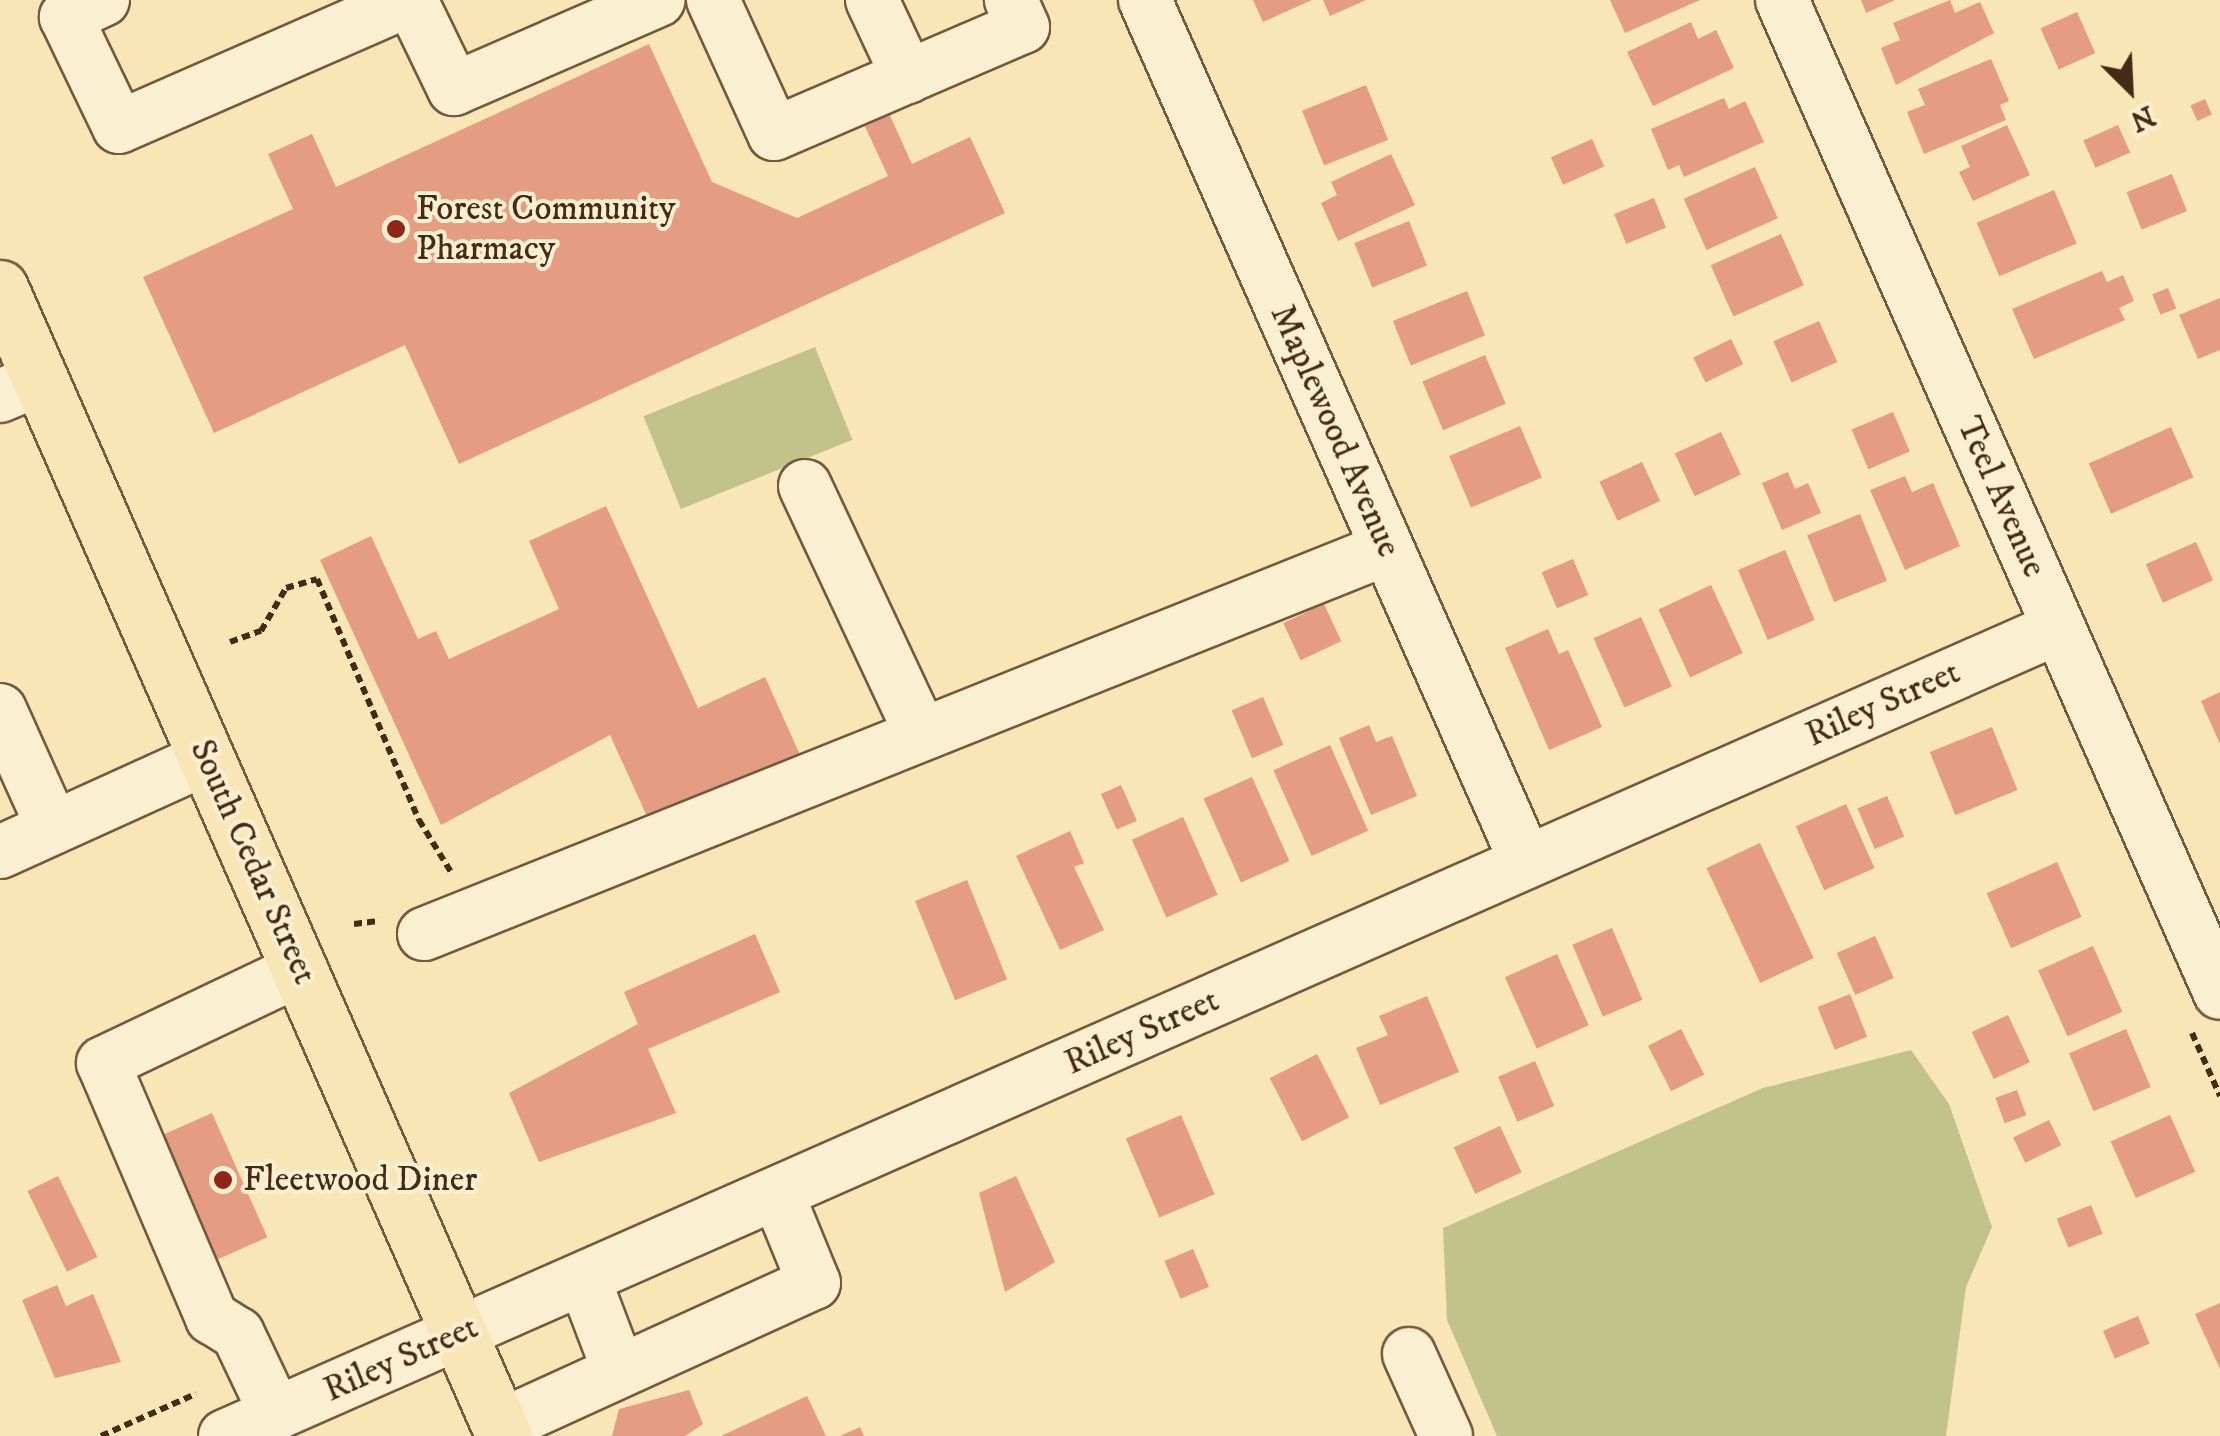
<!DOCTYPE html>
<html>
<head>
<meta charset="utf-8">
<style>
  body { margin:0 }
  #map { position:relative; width:2220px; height:1436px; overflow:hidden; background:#f8e6b6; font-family:"IM FELL DW Pica",serif }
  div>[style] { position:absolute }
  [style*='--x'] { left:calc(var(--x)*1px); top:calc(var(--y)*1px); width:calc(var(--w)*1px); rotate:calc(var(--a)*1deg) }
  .green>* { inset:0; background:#c2c38b; transform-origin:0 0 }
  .building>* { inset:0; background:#e49c83; transform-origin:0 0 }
  .path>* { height:6px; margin-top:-3px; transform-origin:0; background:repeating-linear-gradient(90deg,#472a15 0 8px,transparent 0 13px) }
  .roads { filter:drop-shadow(2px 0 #73593d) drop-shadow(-2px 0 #73593d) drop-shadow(0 2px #73593d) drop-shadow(0 -2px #73593d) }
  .minor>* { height:52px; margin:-26px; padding:0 26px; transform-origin:26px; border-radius:26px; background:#faefd0 }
  .major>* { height:55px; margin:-27.5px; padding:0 27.5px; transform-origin:27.5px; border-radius:27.5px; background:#f8e6b6 }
  .dots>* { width:28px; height:28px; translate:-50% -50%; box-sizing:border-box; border:5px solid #faefd0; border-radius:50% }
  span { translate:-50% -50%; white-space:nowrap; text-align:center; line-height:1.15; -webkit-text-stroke:8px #faefd0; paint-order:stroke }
  .poi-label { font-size:35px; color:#472a15 }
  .left { translate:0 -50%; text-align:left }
  .street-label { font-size:35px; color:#472a15 }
  .north { position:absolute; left:2080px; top:40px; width:100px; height:100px; -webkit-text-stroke:8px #faefd0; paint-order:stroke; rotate:156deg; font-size:28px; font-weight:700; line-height:40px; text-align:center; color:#472a15 }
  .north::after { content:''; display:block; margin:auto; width:35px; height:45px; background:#472a15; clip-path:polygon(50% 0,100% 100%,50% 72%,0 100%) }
</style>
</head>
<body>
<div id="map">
  <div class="green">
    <i style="left:815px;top:347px;width:100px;height:185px;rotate:68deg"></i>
    <i style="clip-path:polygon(1911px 1050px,1949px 1104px,1992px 1227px,1966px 1287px,1946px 1436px,1497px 1436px,1447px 1320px,1443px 1228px,1763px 1088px)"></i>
  </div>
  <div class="building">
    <i style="clip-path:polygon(1253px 0,1312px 0,1263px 22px)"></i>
    <i style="clip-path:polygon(1323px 0,1366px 0,1330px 16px)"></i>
    <i style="clip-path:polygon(1610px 0,1700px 0,1625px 33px)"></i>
    <i style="clip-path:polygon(1861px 0,1895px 0,1866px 13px)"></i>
    <i style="clip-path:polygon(1950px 0,1955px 13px,1980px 2px,1994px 33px,1896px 85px,1881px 48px,1900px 40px,1893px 23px)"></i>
    <i style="left:2077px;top:12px;width:45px;height:40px;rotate:66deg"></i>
    <i style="clip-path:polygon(1691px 22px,1698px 39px,1716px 30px,1734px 68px,1653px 106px,1627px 52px)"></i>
    <i style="clip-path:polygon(649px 44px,712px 182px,797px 218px,888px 176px,862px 120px,887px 109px,912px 164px,970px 137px,1005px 213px,459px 464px,405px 345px,214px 433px,143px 277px,293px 209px,268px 154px,312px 134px,336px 187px)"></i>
    <i style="clip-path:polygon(1991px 59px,2009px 101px,2000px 105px,2006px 120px,1924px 154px,1907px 112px,1925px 105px,1918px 89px)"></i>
    <i style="left:1366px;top:85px;width:59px;height:69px;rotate:68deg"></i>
    <i style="clip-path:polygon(1724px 98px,1729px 109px,1745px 101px,1764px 142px,1684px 177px,1679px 165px,1668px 170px,1651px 129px)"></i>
    <i style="left:2205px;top:99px;width:17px;height:16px;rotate:66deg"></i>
    <i style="clip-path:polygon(2007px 125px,2030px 175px,1973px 201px,1959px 172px,1970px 167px,1961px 146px)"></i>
    <i style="left:2118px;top:125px;width:30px;height:38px;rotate:66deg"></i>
    <i style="left:1592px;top:139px;width:30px;height:45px;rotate:66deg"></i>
    <i style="clip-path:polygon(1391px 154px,1415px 205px,1338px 241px,1321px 203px,1337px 195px,1331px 182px)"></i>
    <i style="left:1755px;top:167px;width:56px;height:78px;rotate:66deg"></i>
    <i style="left:2172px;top:174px;width:40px;height:49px;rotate:68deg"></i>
    <i style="left:2054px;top:190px;width:58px;height:84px;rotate:67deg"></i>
    <i style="left:1654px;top:198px;width:32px;height:43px;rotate:68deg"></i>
    <i style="left:1409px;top:221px;width:48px;height:59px;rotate:68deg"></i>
    <i style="left:1781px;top:234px;width:56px;height:77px;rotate:66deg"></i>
    <i style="clip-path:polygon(2102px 271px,2107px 282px,2123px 275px,2134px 301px,2119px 308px,2125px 320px,2034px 359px,2012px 309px)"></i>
    <i style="left:2168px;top:288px;width:22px;height:17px;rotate:68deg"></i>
    <i style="left:1467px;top:291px;width:48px;height:80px;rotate:68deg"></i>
    <i style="clip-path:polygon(2220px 298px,2220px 350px,2198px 359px,2179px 315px)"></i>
    <i style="left:1819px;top:321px;width:45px;height:50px;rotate:66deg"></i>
    <i style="left:1731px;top:339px;width:28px;height:42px;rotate:64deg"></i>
    <i style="left:1485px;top:355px;width:53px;height:68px;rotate:67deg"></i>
    <i style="left:1893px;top:412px;width:43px;height:45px;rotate:67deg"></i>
    <i style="left:1520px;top:426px;width:56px;height:77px;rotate:67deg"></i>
    <i style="left:2171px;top:427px;width:55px;height:90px;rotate:66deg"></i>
    <i style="left:1721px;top:432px;width:47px;height:51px;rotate:65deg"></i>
    <i style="left:1642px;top:462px;width:43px;height:47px;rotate:65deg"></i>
    <i style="clip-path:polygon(1788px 472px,1795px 489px,1808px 483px,1821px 513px,1782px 530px,1762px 483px)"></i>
    <i style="clip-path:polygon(1905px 476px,1912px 492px,1933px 483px,1960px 546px,1905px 570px,1870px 490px)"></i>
    <i style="clip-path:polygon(606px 506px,698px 708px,765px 677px,801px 757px,651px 825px,610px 735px,441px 825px,320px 560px,371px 536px,418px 639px,436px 631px,449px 659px,559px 609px,529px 541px)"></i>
    <i style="left:1860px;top:514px;width:72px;height:57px;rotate:68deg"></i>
    <i style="left:2196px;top:542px;width:42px;height:55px;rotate:66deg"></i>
    <i style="left:1785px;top:550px;width:76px;height:51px;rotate:67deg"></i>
    <i style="left:1573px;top:559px;width:39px;height:34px;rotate:67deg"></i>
    <i style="left:1711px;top:585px;width:75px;height:58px;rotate:65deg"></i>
    <i style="left:1324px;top:604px;width:41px;height:45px;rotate:65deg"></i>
    <i style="left:1641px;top:617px;width:76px;height:52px;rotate:66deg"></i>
    <i style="clip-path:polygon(1548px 629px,1559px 654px,1568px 650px,1602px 727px,1549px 750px,1505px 648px)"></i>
    <i style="clip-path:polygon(2220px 692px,2220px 744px,2201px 701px)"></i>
    <i style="left:1263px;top:697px;width:52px;height:34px;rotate:67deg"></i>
    <i style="clip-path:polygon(1369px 725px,1376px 742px,1392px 736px,1417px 796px,1371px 815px,1339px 738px)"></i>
    <i style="left:1992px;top:727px;width:68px;height:67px;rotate:68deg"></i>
    <i style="left:1330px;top:745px;width:94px;height:62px;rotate:66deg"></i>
    <i style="left:1252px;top:777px;width:92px;height:53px;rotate:66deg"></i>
    <i style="left:1121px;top:785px;width:39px;height:22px;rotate:66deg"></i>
    <i style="left:1887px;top:796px;width:44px;height:32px;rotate:67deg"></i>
    <i style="left:1846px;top:804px;width:70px;height:55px;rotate:66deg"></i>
    <i style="left:1183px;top:817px;width:85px;height:56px;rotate:66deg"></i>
    <i style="clip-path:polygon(1070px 831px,1084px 863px,1074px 867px,1104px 930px,1060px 950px,1016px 856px)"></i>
    <i style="left:1760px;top:843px;width:127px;height:59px;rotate:65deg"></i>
    <i style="left:2057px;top:862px;width:60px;height:77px;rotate:66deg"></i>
    <i style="left:967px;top:880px;width:107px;height:56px;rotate:68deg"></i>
    <i style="left:1612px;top:928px;width:78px;height:43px;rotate:67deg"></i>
    <i style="clip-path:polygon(755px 934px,780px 992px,648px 1049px,676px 1113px,539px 1162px,509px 1093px,638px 1024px,624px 992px)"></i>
    <i style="left:1875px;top:936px;width:46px;height:42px;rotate:66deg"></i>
    <i style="left:2093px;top:946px;width:72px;height:60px;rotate:66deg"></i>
    <i style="left:1557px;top:954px;width:78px;height:57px;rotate:66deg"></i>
    <i style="left:1850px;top:994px;width:46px;height:35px;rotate:68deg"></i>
    <i style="clip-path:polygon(1427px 996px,1459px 1072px,1380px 1105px,1356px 1048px,1388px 1035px,1379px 1016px)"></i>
    <i style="left:2008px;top:1015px;width:52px;height:40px;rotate:65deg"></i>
    <i style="left:1681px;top:1029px;width:51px;height:37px;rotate:63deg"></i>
    <i style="left:2126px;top:1029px;width:63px;height:62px;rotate:67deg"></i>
    <i style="left:1317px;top:1054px;width:71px;height:53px;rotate:63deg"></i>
    <i style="left:1535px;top:1061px;width:49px;height:40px;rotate:67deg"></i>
    <i style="left:2017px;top:1090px;width:27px;height:23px;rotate:70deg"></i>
    <i style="left:212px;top:1113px;width:136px;height:64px;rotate:66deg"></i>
    <i style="left:1181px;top:1115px;width:86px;height:60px;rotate:67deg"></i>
    <i style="left:2170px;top:1115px;width:62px;height:65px;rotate:66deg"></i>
    <i style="left:2049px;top:1120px;width:28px;height:40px;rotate:64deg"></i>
    <i style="left:1500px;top:1126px;width:51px;height:51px;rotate:65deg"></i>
    <i style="left:58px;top:1176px;width:90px;height:34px;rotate:64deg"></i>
    <i style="clip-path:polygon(1016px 1176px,1055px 1262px,1005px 1292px,979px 1193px)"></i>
    <i style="left:2091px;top:1205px;width:31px;height:37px;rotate:68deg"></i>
    <i style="left:1193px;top:1249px;width:41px;height:31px;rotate:67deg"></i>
    <i style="clip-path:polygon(57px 1285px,66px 1306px,93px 1294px,121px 1362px,55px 1378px,22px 1300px)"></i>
    <i style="clip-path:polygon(2220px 1303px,2220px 1369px,2195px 1314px)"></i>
    <i style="left:2138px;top:1316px;width:30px;height:38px;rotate:67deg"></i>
    <i style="clip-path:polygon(689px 1390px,703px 1424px,685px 1436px,612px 1436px,619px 1409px)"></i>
    <i style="clip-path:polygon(807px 1396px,826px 1436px,721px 1436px)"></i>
    <i style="clip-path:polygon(860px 1427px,864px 1436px,840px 1436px)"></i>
  </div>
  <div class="path">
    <i style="--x:230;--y:642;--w:33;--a:-20"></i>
    <i style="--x:261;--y:631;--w:50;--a:-59.8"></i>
    <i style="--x:286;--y:588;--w:32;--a:-16"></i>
    <i style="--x:317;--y:579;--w:262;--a:67.1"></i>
    <i style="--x:419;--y:820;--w:61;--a:58.4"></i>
    <i style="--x:354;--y:924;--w:26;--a:-7"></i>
    <i style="--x:2192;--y:1033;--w:69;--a:66"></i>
    <i style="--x:101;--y:1436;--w:104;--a:-23.9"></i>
  </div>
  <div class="roads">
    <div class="minor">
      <i style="--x:103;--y:0;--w:41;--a:155.3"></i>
      <i style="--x:66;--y:17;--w:122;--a:64.3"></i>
      <i style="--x:119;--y:127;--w:318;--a:-23.6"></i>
      <i style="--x:411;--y:0;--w:99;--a:64.2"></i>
      <i style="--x:454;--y:89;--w:223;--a:-23.5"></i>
      <i style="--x:713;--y:0;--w:147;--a:65.5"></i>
      <i style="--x:774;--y:134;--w:271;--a:-23.3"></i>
      <i style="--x:1023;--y:27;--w:30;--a:-114"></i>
      <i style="--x:872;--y:0;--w:85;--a:64.9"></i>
      <i style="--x:1145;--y:0;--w:942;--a:66.15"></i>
      <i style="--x:1782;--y:0;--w:1085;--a:66.2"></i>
      <i style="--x:0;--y:396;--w:43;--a:-23"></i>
      <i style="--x:805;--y:486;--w:274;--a:64.9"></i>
      <i style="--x:0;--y:710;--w:129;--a:65.8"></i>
      <i style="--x:0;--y:852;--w:227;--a:-24.4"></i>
      <i style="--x:424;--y:934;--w:1036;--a:-21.81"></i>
      <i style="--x:584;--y:1279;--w:98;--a:69.2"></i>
      <i style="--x:1409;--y:1354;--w:90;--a:65.7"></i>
      <i style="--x:276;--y:1414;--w:89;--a:-115.4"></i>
      <i style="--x:238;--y:1334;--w:31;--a:-148"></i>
      <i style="--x:212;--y:1318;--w:277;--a:-113.1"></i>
      <i style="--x:103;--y:1063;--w:219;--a:-25.4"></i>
      <i style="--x:500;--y:1426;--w:345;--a:-24.5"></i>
      <i style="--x:814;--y:1283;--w:97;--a:-112.3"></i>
      <i style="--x:225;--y:1436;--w:2003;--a:-23.79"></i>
    </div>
    <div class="major">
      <i style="--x:0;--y:288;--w:1254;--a:66.3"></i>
    </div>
  </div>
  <div class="dots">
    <i style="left:396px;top:229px;background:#8f2418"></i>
    <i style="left:223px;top:1180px;background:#8f2418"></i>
  </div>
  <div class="poi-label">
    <span class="left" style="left:416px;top:229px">Forest Community<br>Pharmacy</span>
    <span class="left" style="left:243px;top:1180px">Fleetwood Diner</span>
  </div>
  <div class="street-label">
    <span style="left:1335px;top:431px;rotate:66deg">Maplewood Avenue</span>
    <span style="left:2001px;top:497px;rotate:66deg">Teel Avenue</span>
    <span style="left:1883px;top:704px;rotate:-24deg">Riley Street</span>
    <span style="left:253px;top:862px;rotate:66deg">South Cedar Street</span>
    <span style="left:1142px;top:1032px;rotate:-24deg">Riley Street</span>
    <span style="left:401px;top:1359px;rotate:-24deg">Riley Street</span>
  </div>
  <div class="north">N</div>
</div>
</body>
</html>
